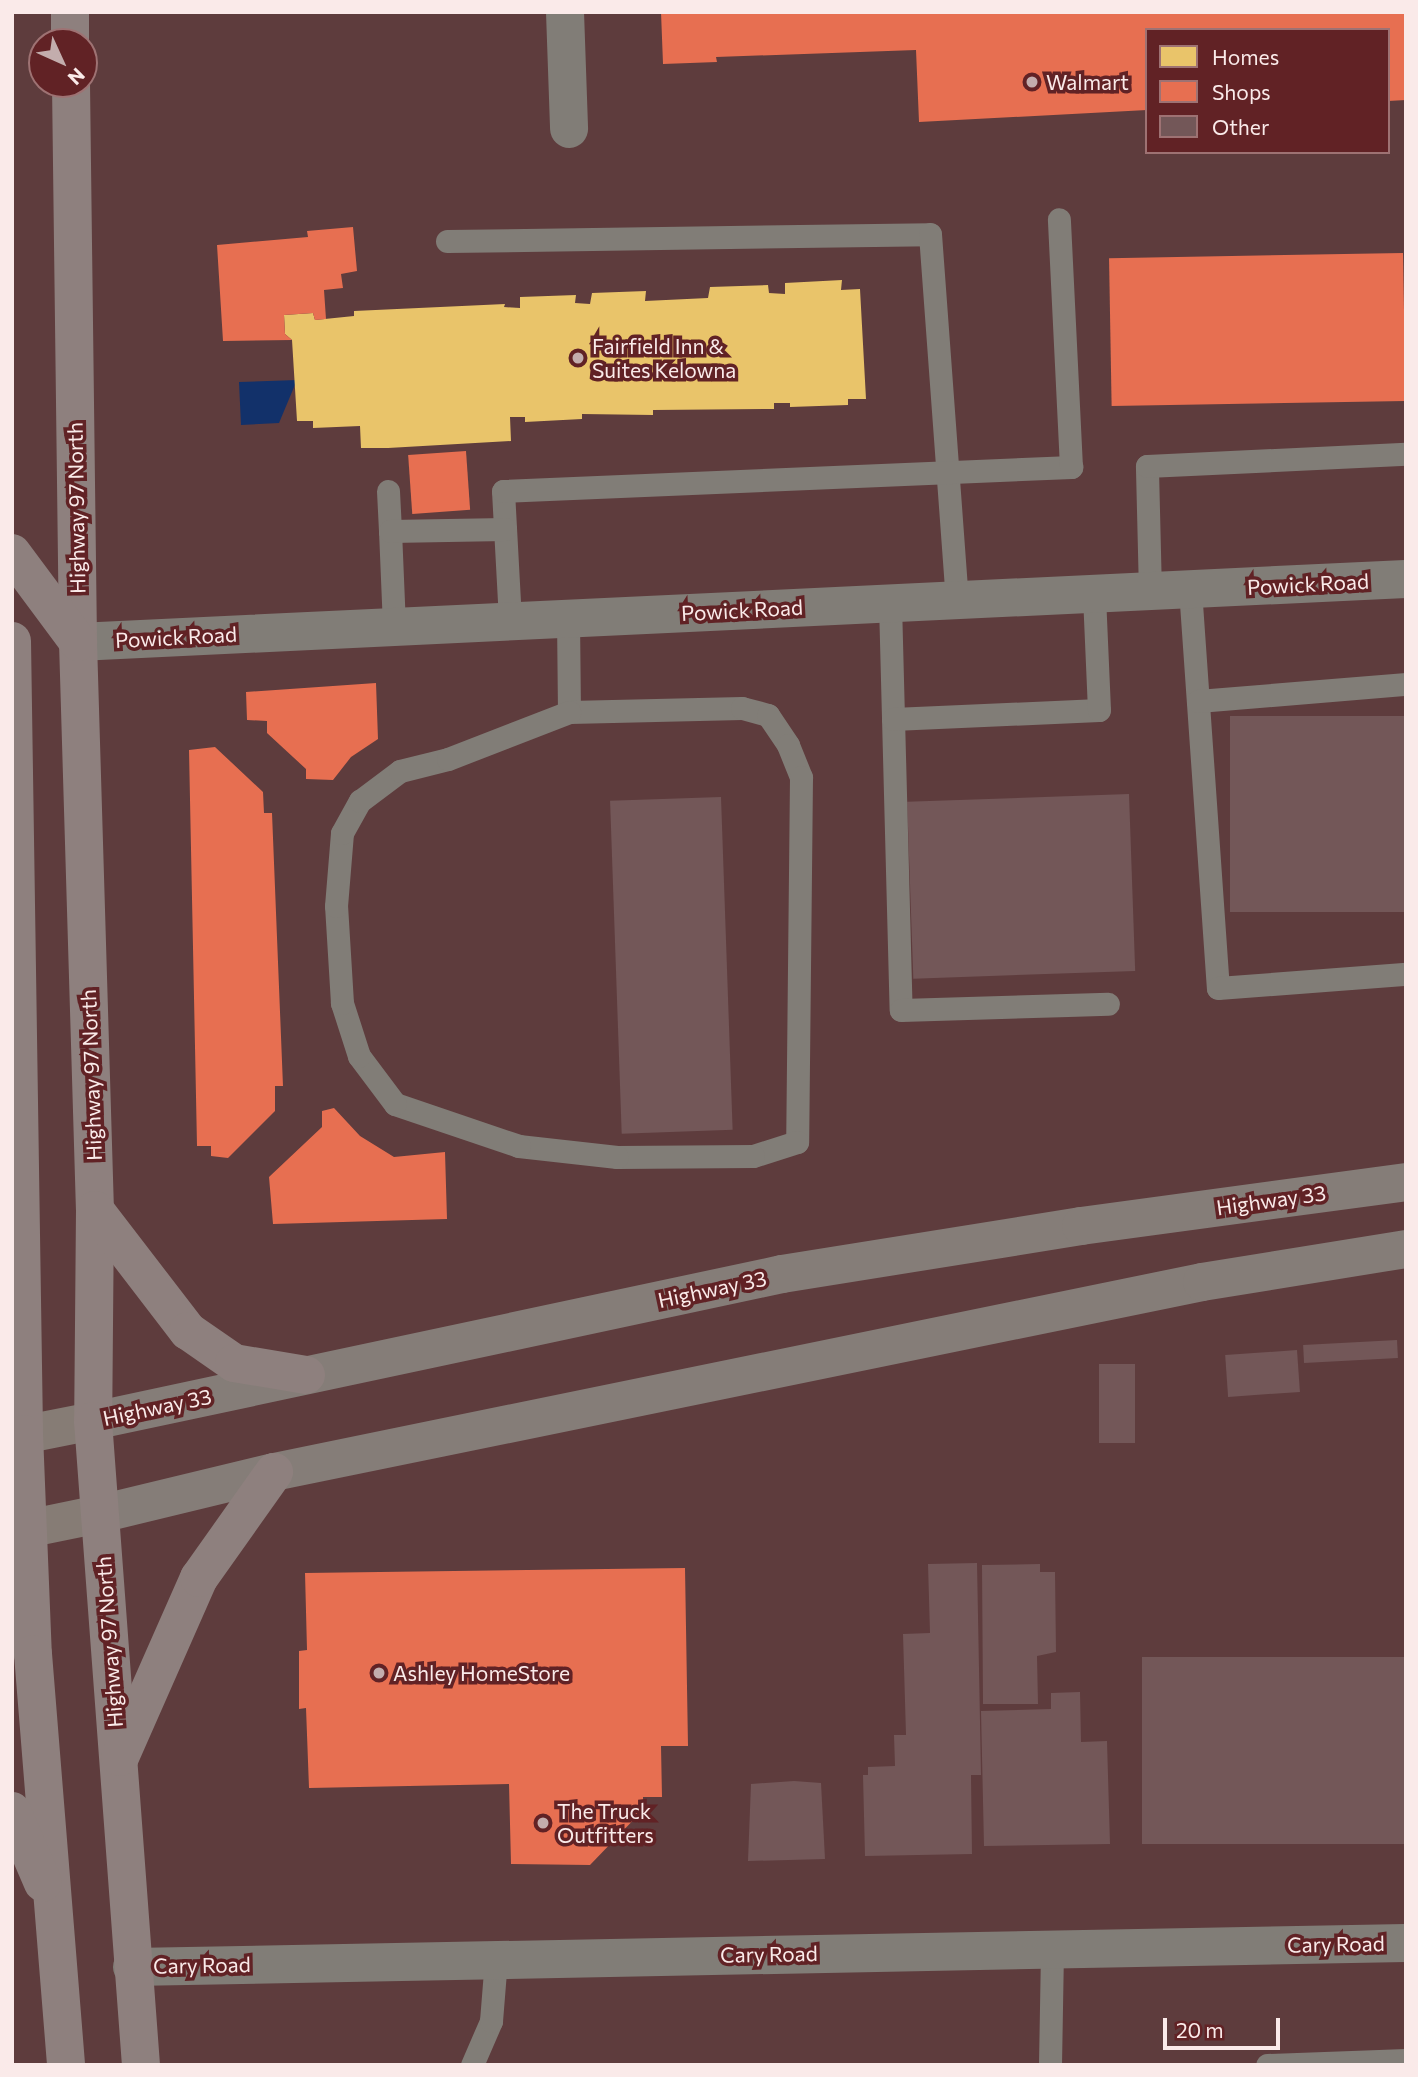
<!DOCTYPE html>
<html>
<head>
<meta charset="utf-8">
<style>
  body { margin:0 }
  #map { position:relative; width:1418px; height:2077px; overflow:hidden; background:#5e3c3d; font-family:Commissioner,sans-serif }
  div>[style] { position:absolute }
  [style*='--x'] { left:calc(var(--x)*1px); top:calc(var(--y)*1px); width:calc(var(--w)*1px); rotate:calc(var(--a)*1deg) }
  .water>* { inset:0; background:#12316a }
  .homes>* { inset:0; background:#e9c46a }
  .shops>* { inset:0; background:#e76f51; transform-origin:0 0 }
  .building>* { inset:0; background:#735758; transform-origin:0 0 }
  .lane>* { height:23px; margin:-11.5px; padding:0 11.5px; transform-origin:11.5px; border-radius:11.5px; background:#817d77 }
  .street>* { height:38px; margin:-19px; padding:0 19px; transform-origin:19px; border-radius:19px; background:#817d77 }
  .secondary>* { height:38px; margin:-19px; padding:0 19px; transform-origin:19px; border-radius:19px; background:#857d78 }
  .primary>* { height:38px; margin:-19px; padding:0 19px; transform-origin:19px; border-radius:19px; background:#867c75 }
  .highway>* { height:38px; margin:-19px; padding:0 19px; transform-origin:19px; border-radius:19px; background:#8e807e }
  .dots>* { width:19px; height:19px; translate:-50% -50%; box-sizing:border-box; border:4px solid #612225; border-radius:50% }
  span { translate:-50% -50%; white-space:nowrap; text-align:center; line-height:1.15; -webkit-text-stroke:7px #612225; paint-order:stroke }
  .poi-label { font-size:21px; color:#faeae9 }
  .left { translate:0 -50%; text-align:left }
  .street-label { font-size:21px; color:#faeae9 }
  .frame { position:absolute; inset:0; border:14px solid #faeae9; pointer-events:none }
  .legend { position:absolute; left:1145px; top:28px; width:245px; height:126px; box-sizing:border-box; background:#612225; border:2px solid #9e7273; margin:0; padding:9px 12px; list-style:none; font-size:21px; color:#faeae9 }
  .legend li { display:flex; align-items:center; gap:14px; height:35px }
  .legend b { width:35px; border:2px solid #9e7273 }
  .north { position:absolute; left:28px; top:28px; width:70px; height:70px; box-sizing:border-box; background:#612225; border:2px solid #9e7273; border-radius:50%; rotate:135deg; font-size:19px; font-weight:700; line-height:28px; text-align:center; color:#faeae9 }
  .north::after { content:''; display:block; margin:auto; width:24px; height:32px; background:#c3adad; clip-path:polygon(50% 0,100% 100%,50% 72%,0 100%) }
  .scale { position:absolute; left:1163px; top:2018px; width:117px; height:32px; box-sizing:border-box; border:4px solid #faeae9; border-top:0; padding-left:9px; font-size:21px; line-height:24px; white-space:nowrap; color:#faeae9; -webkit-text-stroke:5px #612225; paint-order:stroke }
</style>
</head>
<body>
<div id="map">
  <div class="water">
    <i style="clip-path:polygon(297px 380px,279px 423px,241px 425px,239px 382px)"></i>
  </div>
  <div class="homes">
    <i style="clip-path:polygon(842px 280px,841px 290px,860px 289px,866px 399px,848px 399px,848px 405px,790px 407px,790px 403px,774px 403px,774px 409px,653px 410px,653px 415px,582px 414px,582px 419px,525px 422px,525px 417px,510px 417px,511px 441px,388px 448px,361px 448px,360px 426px,313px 428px,313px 421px,297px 421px,292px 340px,285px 334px,284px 315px,313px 313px,315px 320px,354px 316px,354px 311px,505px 304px,504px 307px,520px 308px,520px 297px,576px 295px,575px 303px,590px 304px,592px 293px,646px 291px,645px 301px,708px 298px,710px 287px,768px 285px,769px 293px,785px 294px,785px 283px)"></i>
  </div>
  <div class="shops">
    <i style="clip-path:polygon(661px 12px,1406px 12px,1406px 100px,1388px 101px,1388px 30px,1147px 30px,1147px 110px,919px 122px,916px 50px,716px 57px,717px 62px,663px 64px)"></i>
    <i style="clip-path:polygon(353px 227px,357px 271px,341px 274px,343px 288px,324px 290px,326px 319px,315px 320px,313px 313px,284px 315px,285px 334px,292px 340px,223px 341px,217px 245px,308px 237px,307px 231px)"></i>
    <i style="left:1403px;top:253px;width:148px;height:294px;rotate:89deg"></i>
    <i style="left:466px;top:451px;width:59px;height:58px;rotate:86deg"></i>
    <i style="clip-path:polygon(376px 683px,378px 739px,351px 757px,333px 780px,306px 779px,306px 769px,267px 733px,267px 721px,247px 720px,246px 692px)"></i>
    <i style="clip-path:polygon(215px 747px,263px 792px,264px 813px,272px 813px,283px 1086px,275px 1086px,275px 1111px,228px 1158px,211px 1156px,211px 1146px,197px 1146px,189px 750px)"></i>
    <i style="clip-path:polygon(334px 1108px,360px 1136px,394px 1157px,445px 1152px,447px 1219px,273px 1224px,269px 1177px,322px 1127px,322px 1111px)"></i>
    <i style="clip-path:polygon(685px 1568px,688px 1746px,661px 1746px,662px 1797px,643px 1797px,643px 1810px,590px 1865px,511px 1864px,509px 1784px,309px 1788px,306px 1708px,299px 1709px,299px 1651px,307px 1650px,305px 1573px)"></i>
  </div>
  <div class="building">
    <i style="left:1406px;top:716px;width:196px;height:176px;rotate:90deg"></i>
    <i style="left:1129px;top:794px;width:177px;height:222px;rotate:88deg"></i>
    <i style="left:721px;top:797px;width:333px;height:111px;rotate:88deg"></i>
    <i style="left:1397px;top:1340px;width:18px;height:94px;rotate:87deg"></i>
    <i style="left:1297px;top:1350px;width:42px;height:72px;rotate:86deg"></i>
    <i style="left:1099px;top:1364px;width:36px;height:79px"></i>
    <i style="clip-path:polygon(977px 1563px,981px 1775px,971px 1775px,972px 1854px,865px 1856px,863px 1775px,868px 1775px,868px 1767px,895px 1766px,894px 1735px,906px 1735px,903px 1634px,930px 1633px,928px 1564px)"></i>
    <i style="clip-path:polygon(1040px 1564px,1040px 1572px,1055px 1572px,1056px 1652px,1037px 1656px,1038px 1704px,983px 1704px,982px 1565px)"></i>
    <i style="left:1406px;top:1657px;width:187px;height:264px;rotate:90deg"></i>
    <i style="clip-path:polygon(1080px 1692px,1081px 1742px,1107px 1741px,1110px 1844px,984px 1846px,981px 1711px,1051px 1709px,1051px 1693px)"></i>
    <i style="clip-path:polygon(794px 1781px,821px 1783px,825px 1859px,748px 1861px,751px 1784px)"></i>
  </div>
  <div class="lane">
    <i style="--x:447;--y:241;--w:483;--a:-0.8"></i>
    <i style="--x:930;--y:234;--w:367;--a:85.8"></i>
    <i style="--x:388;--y:491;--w:40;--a:87.1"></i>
    <i style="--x:1190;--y:589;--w:400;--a:86"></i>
    <i style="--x:1218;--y:988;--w:189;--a:-4.3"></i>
    <i style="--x:1150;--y:592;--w:126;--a:-91.4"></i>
    <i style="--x:1147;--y:466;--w:259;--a:-2.7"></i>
    <i style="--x:890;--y:603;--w:407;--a:88.5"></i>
    <i style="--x:901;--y:1010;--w:207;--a:-1.7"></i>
    <i style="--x:568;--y:618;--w:94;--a:89.4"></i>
    <i style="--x:569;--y:712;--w:173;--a:-1.3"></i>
    <i style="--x:742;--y:708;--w:27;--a:15"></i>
    <i style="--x:768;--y:715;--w:36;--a:56"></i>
    <i style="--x:788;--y:745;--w:35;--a:68"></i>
    <i style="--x:801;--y:777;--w:365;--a:90.6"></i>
    <i style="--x:797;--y:1142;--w:46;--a:162.3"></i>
    <i style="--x:753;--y:1156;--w:136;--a:179.6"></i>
    <i style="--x:617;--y:1157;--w:99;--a:-173.6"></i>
    <i style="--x:519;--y:1146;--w:131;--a:-161.3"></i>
    <i style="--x:395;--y:1104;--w:60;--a:-126.9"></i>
    <i style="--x:359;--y:1056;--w:56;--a:-107.8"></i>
    <i style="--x:342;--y:1003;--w:97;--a:-93.5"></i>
    <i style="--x:336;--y:906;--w:73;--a:-85.3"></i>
    <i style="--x:342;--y:833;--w:37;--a:-61"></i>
    <i style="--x:360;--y:801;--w:50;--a:-36.9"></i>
    <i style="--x:400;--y:771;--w:49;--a:-14"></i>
    <i style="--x:448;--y:759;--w:130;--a:-21.2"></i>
    <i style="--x:510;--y:620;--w:129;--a:-93.1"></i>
    <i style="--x:503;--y:491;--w:569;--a:-2.42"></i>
    <i style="--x:1071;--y:467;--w:248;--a:-92.8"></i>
    <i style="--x:394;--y:626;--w:95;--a:-92.4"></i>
    <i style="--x:390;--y:531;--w:115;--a:-1"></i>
    <i style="--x:1198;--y:701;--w:209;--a:-4.7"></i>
    <i style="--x:893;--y:719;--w:206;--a:-2.5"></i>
    <i style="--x:1099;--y:710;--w:116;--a:-92.5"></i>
    <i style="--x:472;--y:2065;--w:48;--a:-66.6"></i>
    <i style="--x:491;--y:2021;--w:62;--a:-85.4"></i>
    <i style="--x:1050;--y:2065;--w:116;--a:-89"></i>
    <i style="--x:1267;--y:2065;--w:139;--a:-2.1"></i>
  </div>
  <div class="street">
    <i style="--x:565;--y:12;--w:117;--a:88"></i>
    <i style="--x:78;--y:642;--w:1329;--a:-2.72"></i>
    <i style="--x:132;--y:1967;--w:1274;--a:-1.08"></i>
  </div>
  <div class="secondary">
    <i style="--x:93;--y:1421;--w:705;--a:-12.04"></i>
    <i style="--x:782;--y:1274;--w:303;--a:-9.1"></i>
    <i style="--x:1081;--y:1226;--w:328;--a:-7.7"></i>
    <i style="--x:100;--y:1514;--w:179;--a:-13.6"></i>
    <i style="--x:274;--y:1472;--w:947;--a:-11.57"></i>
    <i style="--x:1202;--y:1282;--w:207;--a:-9.2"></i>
  </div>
  <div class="primary">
    <i style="--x:12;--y:1437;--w:83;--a:-11.2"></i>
    <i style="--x:12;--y:1532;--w:90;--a:-11.6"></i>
  </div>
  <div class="highway">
    <i style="--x:70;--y:12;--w:30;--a:90"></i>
    <i style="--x:71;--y:84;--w:558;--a:89.28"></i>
    <i style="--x:78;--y:642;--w:568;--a:88.29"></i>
    <i style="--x:95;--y:1210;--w:211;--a:90.5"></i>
    <i style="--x:93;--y:1421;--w:646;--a:85.74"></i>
    <i style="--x:12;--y:553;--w:111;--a:53.4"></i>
    <i style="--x:12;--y:641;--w:793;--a:89.13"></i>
    <i style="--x:24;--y:1434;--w:220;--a:87.7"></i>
    <i style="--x:33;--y:1654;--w:412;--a:85.4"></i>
    <i style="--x:95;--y:1210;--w:153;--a:52.5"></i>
    <i style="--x:188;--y:1331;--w:56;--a:34.8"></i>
    <i style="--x:234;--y:1363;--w:73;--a:9.5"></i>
    <i style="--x:120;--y:1757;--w:196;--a:-66.2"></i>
    <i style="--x:199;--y:1578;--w:130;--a:-54.7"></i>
    <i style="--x:12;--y:1811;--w:78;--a:66.7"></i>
  </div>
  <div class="dots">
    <i style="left:1032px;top:82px;background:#c3adad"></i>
    <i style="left:578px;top:358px;background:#c3adad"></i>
    <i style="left:379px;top:1673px;background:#c3adad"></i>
    <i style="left:543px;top:1823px;background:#c3adad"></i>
  </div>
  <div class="poi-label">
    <span class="left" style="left:1046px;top:82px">Walmart</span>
    <span class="left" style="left:592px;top:358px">Fairfield Inn &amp;<br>Suites Kelowna</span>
    <span class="left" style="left:393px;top:1673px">Ashley HomeStore</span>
    <span class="left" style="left:557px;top:1823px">The Truck<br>Outfitters</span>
  </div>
  <div class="street-label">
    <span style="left:76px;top:508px;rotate:-91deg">Highway 97 North</span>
    <span style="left:1308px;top:584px;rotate:-3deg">Powick Road</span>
    <span style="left:742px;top:610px;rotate:-3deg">Powick Road</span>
    <span style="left:176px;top:637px;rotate:-3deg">Powick Road</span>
    <span style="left:91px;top:1075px;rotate:-92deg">Highway 97 North</span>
    <span style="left:1271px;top:1200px;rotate:-8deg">Highway 33</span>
    <span style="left:712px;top:1289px;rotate:-12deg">Highway 33</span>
    <span style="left:157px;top:1407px;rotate:-12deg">Highway 33</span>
    <span style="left:109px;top:1642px;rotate:-94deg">Highway 97 North</span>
    <span style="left:1336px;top:1944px;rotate:-1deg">Cary Road</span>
    <span style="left:769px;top:1954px;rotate:-1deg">Cary Road</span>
    <span style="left:202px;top:1965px;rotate:-1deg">Cary Road</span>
  </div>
  <div class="frame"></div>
  <ul class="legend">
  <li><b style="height:19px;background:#e9c46a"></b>Homes</li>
  <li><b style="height:19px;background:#e76f51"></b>Shops</li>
  <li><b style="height:19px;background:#735758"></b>Other</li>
  </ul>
  <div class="north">N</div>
  <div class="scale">20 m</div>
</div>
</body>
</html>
